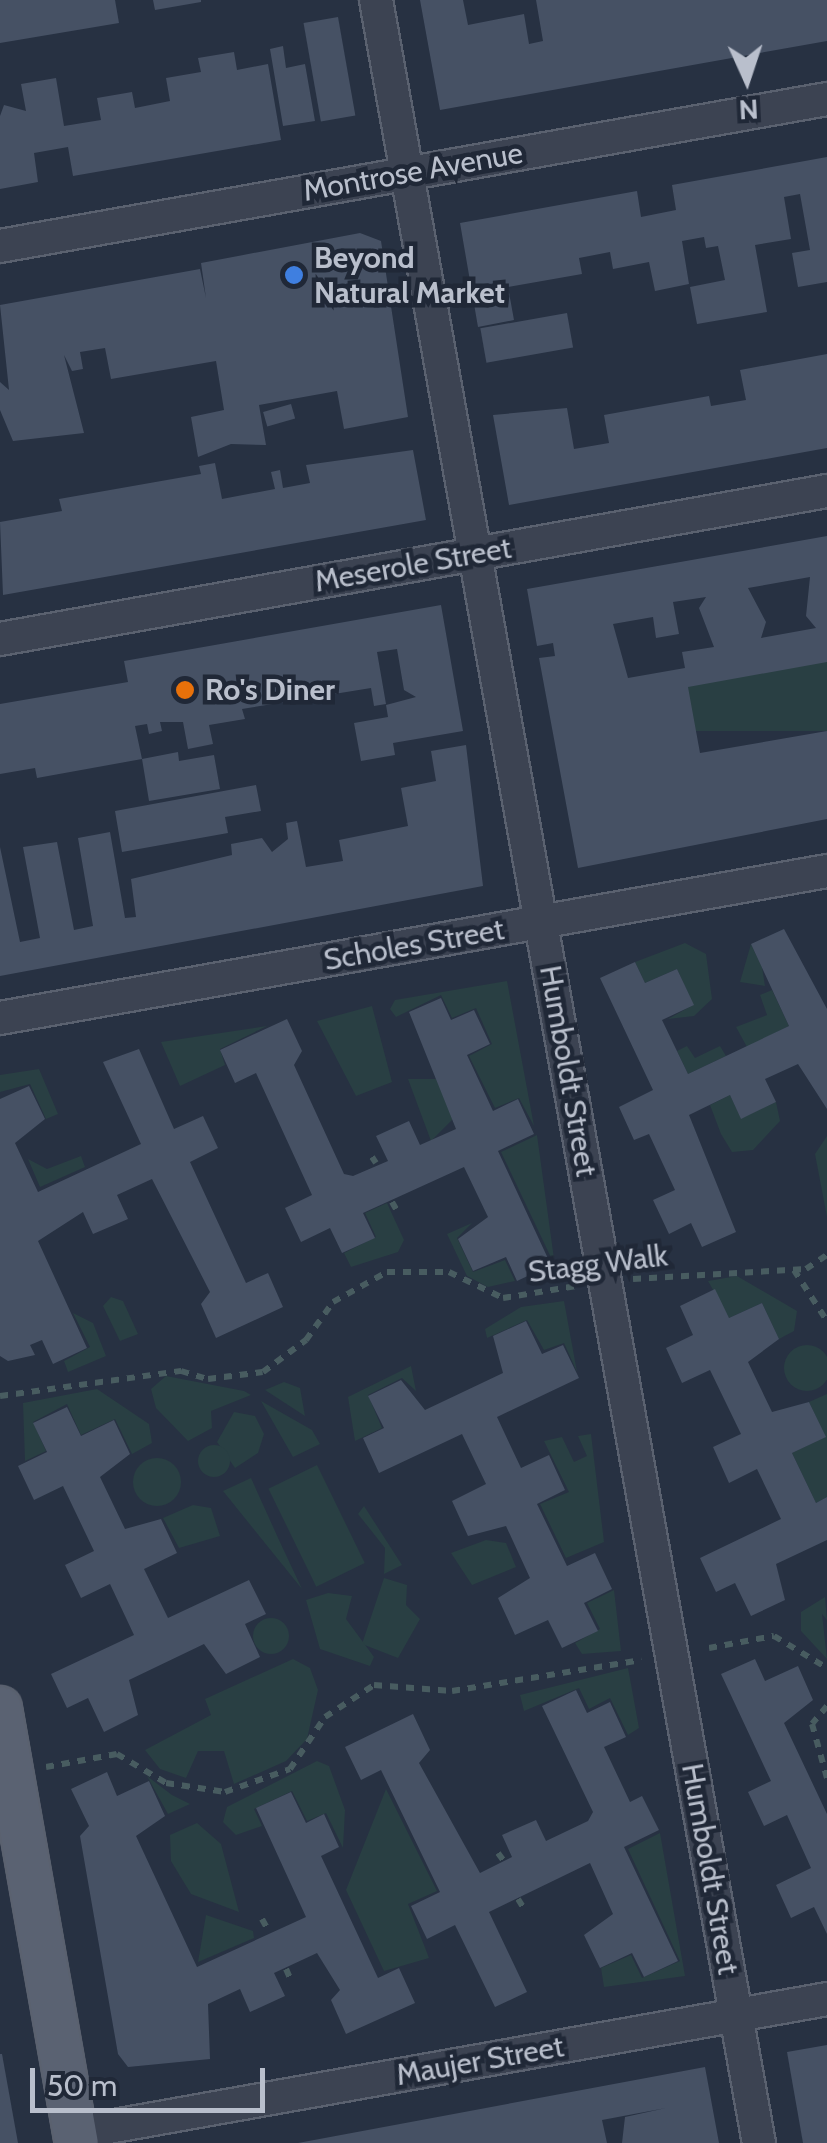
<!DOCTYPE html>
<html>
<head>
<meta charset="utf-8">
<style>
  body { margin:0 }
  #map { position:relative; width:827px; height:2143px; overflow:hidden; background:#273142; font-family:Cabin,sans-serif }
  div>[style] { position:absolute }
  [style*='--x'] { left:calc(var(--x)*1px); top:calc(var(--y)*1px); width:calc(var(--w)*1px); rotate:calc(var(--a)*1deg) }
  .green>* { inset:0; background:#293f43; transform-origin:0 0 }
  .round { border-radius:50% }
  .building>* { inset:0; background:#465164; transform-origin:0 0 }
  .path>* { height:6px; margin-top:-3px; transform-origin:0; background:repeating-linear-gradient(90deg,#485c60 0 8px,transparent 0 16px) }
  .roads { filter:drop-shadow(2px 0 #5a616f) drop-shadow(-2px 0 #5a616f) drop-shadow(0 2px #5a616f) drop-shadow(0 -2px #5a616f) }
  .minor>* { height:32px; margin:-16px; padding:0 16px; transform-origin:16px; border-radius:16px; background:#3c4352 }
  .major>* { height:42px; margin:-21px; padding:0 21px; transform-origin:21px; border-radius:21px; background:#5a6272 }
  .dots>* { width:28px; height:28px; translate:-50% -50%; box-sizing:border-box; border:5px solid #202837; border-radius:50% }
  span { translate:-50% -50%; white-space:nowrap; text-align:center; line-height:1.15; -webkit-text-stroke:9px #202837; paint-order:stroke }
  .street-label { font-size:30px; color:#b9bfcc }
  .poi-label { font-size:30px; color:#b9bfcc; font-weight:700 }
  .left { translate:0 -50%; text-align:left }
  .north { position:absolute; left:697px; top:30px; width:100px; height:100px; -webkit-text-stroke:8px #202837; paint-order:stroke; rotate:177deg; font-size:28px; font-weight:700; line-height:40px; text-align:center; color:#b9bfcc }
  .north::after { content:''; display:block; margin:auto; width:35px; height:45px; background:#b9bfcc; clip-path:polygon(50% 0,100% 100%,50% 72%,0 100%) }
  .scale { position:absolute; left:30px; top:2068px; width:235px; height:45px; box-sizing:border-box; border:5px solid #b9bfcc; border-top:0; padding-left:12px; font-size:30px; line-height:35px; white-space:nowrap; color:#b9bfcc; -webkit-text-stroke:8px #202837; paint-order:stroke }
</style>
</head>
<body>
<div id="map">
  <div class="green">
    <i style="left:827px;top:662px;width:69px;height:141px;rotate:90deg"></i>
    <i style="clip-path:polygon(685px 943px,706px 954px,712px 999px,694px 1016px,668px 1019px,693px 1005px,677px 969px,645px 983px,635px 962px)"></i>
    <i style="clip-path:polygon(751px 944px,762px 967px,765px 986px,740px 982px)"></i>
    <i style="clip-path:polygon(507px 981px,534px 1126px,519px 1098px,495px 1108px,469px 1056px,492px 1044px,476px 1008px,452px 1018px,441px 995px,396px 1017px,390px 1009px,395px 1000px)"></i>
    <i style="clip-path:polygon(772px 990px,789px 1026px,747px 1047px,736px 1027px,767px 1015px,760px 995px)"></i>
    <i style="clip-path:polygon(372px 1006px,392px 1082px,356px 1096px,317px 1021px)"></i>
    <i style="clip-path:polygon(267px 1026px,220px 1049px,225px 1065px,180px 1086px,161px 1042px)"></i>
    <i style="clip-path:polygon(687px 1046px,695px 1058px,720px 1046px,726px 1056px,688px 1074px,677px 1051px)"></i>
    <i style="clip-path:polygon(39px 1069px,58px 1114px,46px 1119px,30px 1084px,0 1092px,0 1075px)"></i>
    <i style="clip-path:polygon(408px 1079px,436px 1079px,454px 1118px,431px 1141px)"></i>
    <i style="clip-path:polygon(730px 1095px,741px 1118px,776px 1102px,780px 1121px,753px 1150px,732px 1152px,721px 1134px,710px 1105px)"></i>
    <i style="clip-path:polygon(537px 1135px,555px 1266px,501px 1152px)"></i>
    <i style="clip-path:polygon(827px 1136px,827px 1217px,815px 1154px)"></i>
    <i style="clip-path:polygon(81px 1156px,85px 1167px,40px 1187px,28px 1159px,47px 1169px)"></i>
    <i style="clip-path:polygon(387px 1203px,404px 1240px,398px 1252px,351px 1267px,344px 1253px,376px 1237px,365px 1213px)"></i>
    <i style="clip-path:polygon(472px 1223px,457px 1238px,473px 1272px,505px 1260px,515px 1281px,488px 1287px,467px 1276px,447px 1234px)"></i>
    <i style="clip-path:polygon(737px 1276px,797px 1311px,794px 1331px,779px 1339px,762px 1303px,729px 1318px,708px 1281px)"></i>
    <i style="clip-path:polygon(111px 1297px,123px 1301px,138px 1334px,120px 1341px,103px 1306px)"></i>
    <i style="clip-path:polygon(564px 1301px,577px 1372px,564px 1343px,544px 1350px,527px 1320px,487px 1338px,485px 1329px,521px 1307px)"></i>
    <i style="clip-path:polygon(73px 1313px,93px 1323px,106px 1356px,68px 1372px,64px 1361px,90px 1347px)"></i>
    <i class="round" style="left:784px;top:1345px;width:46px;height:46px"></i>
    <i style="clip-path:polygon(411px 1366px,416px 1391px,402px 1378px,368px 1395px,382px 1428px,355px 1441px,348px 1397px)"></i>
    <i style="clip-path:polygon(166px 1376px,244px 1391px,251px 1395px,211px 1411px,212px 1428px,188px 1441px,156px 1408px,151px 1389px)"></i>
    <i style="clip-path:polygon(284px 1382px,300px 1388px,305px 1416px,265px 1390px)"></i>
    <i style="clip-path:polygon(97px 1389px,149px 1424px,152px 1443px,132px 1454px,115px 1419px,81px 1435px,67px 1404px,33px 1422px,46px 1451px,25px 1461px,23px 1403px)"></i>
    <i style="clip-path:polygon(827px 1394px,827px 1497px,816px 1503px,792px 1453px,825px 1437px,809px 1402px)"></i>
    <i style="clip-path:polygon(261px 1401px,312px 1430px,320px 1444px,293px 1457px)"></i>
    <i style="clip-path:polygon(234px 1412px,255px 1416px,264px 1434px,258px 1453px,235px 1468px,217px 1442px)"></i>
    <i style="clip-path:polygon(591px 1434px,604px 1542px,566px 1558px,540px 1504px,569px 1492px,544px 1441px,562px 1437px,574px 1462px,587px 1456px,578px 1436px)"></i>
    <i class="round" style="left:198px;top:1445px;width:32px;height:32px"></i>
    <i class="round" style="left:133px;top:1458px;width:48px;height:48px"></i>
    <i style="left:317px;top:1465px;width:109px;height:54px;rotate:64deg"></i>
    <i style="clip-path:polygon(251px 1478px,279px 1540px,302px 1589px,223px 1491px)"></i>
    <i style="clip-path:polygon(193px 1505px,211px 1508px,220px 1536px,179px 1548px,163px 1518px)"></i>
    <i style="clip-path:polygon(364px 1506px,402px 1565px,384px 1574px,385px 1548px,358px 1514px)"></i>
    <i style="clip-path:polygon(486px 1540px,506px 1543px,516px 1567px,472px 1585px,451px 1553px)"></i>
    <i style="clip-path:polygon(384px 1578px,407px 1585px,406px 1605px,420px 1619px,398px 1658px,362px 1644px)"></i>
    <i style="clip-path:polygon(614px 1590px,621px 1651px,582px 1654px,575px 1643px,600px 1629px,587px 1603px)"></i>
    <i style="clip-path:polygon(328px 1593px,352px 1596px,346px 1619px,374px 1657px,370px 1666px,320px 1649px,306px 1600px)"></i>
    <i style="clip-path:polygon(825px 1597px,827px 1620px,822px 1614px,827px 1659px,801px 1631px,801px 1612px)"></i>
    <i class="round" style="left:253px;top:1618px;width:36px;height:36px"></i>
    <i style="clip-path:polygon(293px 1659px,310px 1668px,318px 1690px,307px 1739px,286px 1761px,234px 1784px,224px 1751px,198px 1751px,186px 1778px,160px 1769px,145px 1750px,211px 1715px,205px 1699px)"></i>
    <i style="clip-path:polygon(628px 1668px,639px 1728px,628px 1735px,610px 1698px,589px 1709px,579px 1688px,524px 1711px,520px 1695px)"></i>
    <i style="clip-path:polygon(317px 1761px,329px 1766px,345px 1810px,343px 1848px,326px 1813px,307px 1821px,292px 1791px,254px 1809px,262px 1826px,236px 1835px,223px 1822px,227px 1807px)"></i>
    <i style="clip-path:polygon(147px 1776px,172px 1795px,190px 1804px,168px 1814px)"></i>
    <i style="clip-path:polygon(386px 1789px,437px 1891px,408px 1904px,429px 1958px,384px 1971px,346px 1890px)"></i>
    <i style="clip-path:polygon(197px 1823px,221px 1844px,239px 1912px,191px 1894px,171px 1861px,170px 1835px)"></i>
    <i style="clip-path:polygon(660px 1833px,685px 1976px,604px 1987px,601px 1968px,631px 1955px,642px 1978px,680px 1961px,628px 1849px)"></i>
    <i style="clip-path:polygon(206px 1915px,253px 1931px,254px 1938px,198px 1962px)"></i>
  </div>
  <div class="building">
    <i style="clip-path:polygon(0 0,115px 0,119px 23px,0 43px)"></i>
    <i style="clip-path:polygon(153px 0,201px 0,201px 2px,155px 10px)"></i>
    <i style="clip-path:polygon(420px 0,463px 0,468px 25px,524px 14px,529px 44px,543px 41px,536px 0,827px 0,827px 41px,440px 110px)"></i>
    <i style="left:338px;top:17px;width:100px;height:35px;rotate:80deg"></i>
    <i style="clip-path:polygon(283px 46px,286px 68px,305px 64px,315px 121px,283px 126px,270px 49px)"></i>
    <i style="clip-path:polygon(234px 52px,237px 70px,268px 64px,281px 140px,73px 176px,68px 147px,34px 153px,38px 182px,0 189px,0 116px,4px 105px,26px 111px,21px 84px,56px 78px,64px 126px,101px 120px,97px 98px,132px 92px,135px 108px,170px 101px,166px 78px,201px 72px,198px 58px)"></i>
    <i style="clip-path:polygon(827px 157px,827px 282px,798px 287px,792px 253px,810px 250px,800px 194px,784px 197px,791px 239px,755px 245px,767px 312px,697px 324px,690px 287px,725px 280px,718px 246px,706px 248px,704px 237px,682px 241px,689px 284px,655px 291px,649px 262px,613px 269px,610px 252px,579px 258px,582px 274px,508px 287px,514px 320px,478px 327px,460px 223px,637px 191px,641px 217px,676px 210px,672px 185px)"></i>
    <i style="clip-path:polygon(360px 233px,381px 241px,408px 417px,344px 429px,337px 391px,259px 405px,266px 445px,231px 444px,198px 457px,191px 417px,224px 410px,216px 361px,111px 379px,105px 348px,80px 352px,83px 369px,72px 371px,64px 355px,84px 433px,13px 441px,0 410px,0 382px,9px 390px,0 305px,200px 269px,206px 298px,201px 263px)"></i>
    <i style="left:567px;top:313px;width:35px;height:88px;rotate:80deg"></i>
    <i style="clip-path:polygon(827px 354px,827px 448px,509px 505px,493px 415px,567px 408px,574px 449px,609px 443px,604px 415px,709px 396px,711px 406px,746px 400px,740px 370px)"></i>
    <i style="left:291px;top:404px;width:15px;height:29px;rotate:74deg"></i>
    <i style="clip-path:polygon(413px 450px,426px 520px,3px 595px,0 522px,62px 511px,59px 499px,201px 474px,199px 466px,215px 463px,222px 499px,275px 489px,271px 472px,280px 470px,283px 488px,310px 483px,306px 465px)"></i>
    <i style="clip-path:polygon(evenodd,827px 536px,827px 662px,688px 687px,700px 753px,827px 731px,827px 819px,578px 868px,539px 658px,555px 656px,553px 643px,537px 646px,527px 589px,827px 536px,810px 577px,806px 616px,816px 628px,761px 638px,766px 622px,748px 588px,810px 577px,827px 536px,706px 597px,699px 608px,714px 647px,682px 652px,685px 668px,628px 678px,613px 624px,653px 617px,656px 638px,679px 634px,673px 602px,706px 597px)"></i>
    <i style="clip-path:polygon(441px 605px,463px 731px,393px 743px,395px 755px,361px 761px,354px 723px,388px 717px,386px 705px,416px 697px,404px 690px,397px 649px,377px 652px,386px 704px,374px 706px,371px 688px,242px 709px,245px 719px,209px 725px,213px 744px,188px 749px,183px 722px,160px 722px,162px 731px,149px 734px,147px 724px,135px 726px,142px 759px,37px 778px,35px 768px,0 774px,0 704px,128px 682px,124px 661px)"></i>
    <i style="clip-path:polygon(466px 745px,483px 886px,0 976px,0 847px,20px 942px,40px 938px,23px 847px,57px 842px,74px 930px,93px 926px,78px 838px,110px 832px,125px 918px,136px 917px,131px 879px,232px 855px,231px 844px,262px 838px,272px 852px,288px 839px,286px 823px,297px 821px,306px 867px,343px 861px,339px 840px,408px 826px,401px 788px,436px 781px,431px 751px)"></i>
    <i style="clip-path:polygon(178px 752px,179px 761px,214px 755px,220px 789px,149px 801px,142px 759px)"></i>
    <i style="clip-path:polygon(256px 785px,261px 811px,225px 817px,228px 833px,122px 852px,115px 811px)"></i>
    <i style="clip-path:polygon(784px 929px,827px 1009px,827px 1109px,798px 1064px,765px 1079px,776px 1102px,749px 1115px,741px 1119px,730px 1095px,689px 1115px,736px 1232px,702px 1247px,691px 1223px,669px 1234px,653px 1200px,675px 1190px,649px 1134px,634px 1140px,619px 1107px,653px 1090px,600px 978px,635px 962px,645px 983px,677px 969px,694px 1005px,662px 1020px,688px 1074px,789px 1026px,751px 944px)"></i>
    <i style="clip-path:polygon(441px 998px,451px 1020px,474px 1010px,490px 1044px,467px 1055px,493px 1111px,518px 1099px,534px 1134px,498px 1151px,551px 1265px,517px 1281px,506px 1257px,473px 1271px,458px 1239px,488px 1217px,464px 1167px,363px 1213px,375px 1238px,342px 1253px,330px 1228px,301px 1242px,285px 1208px,312px 1195px,256px 1073px,235px 1083px,220px 1050px,287px 1019px,302px 1051px,294px 1065px,344px 1174px,353px 1176px,388px 1161px,376px 1136px,409px 1121px,420px 1145px,456px 1129px,409px 1012px)"></i>
    <i style="clip-path:polygon(139px 1049px,174px 1129px,203px 1116px,218px 1148px,190px 1162px,246px 1283px,268px 1273px,283px 1307px,216px 1338px,201px 1304px,210px 1292px,152px 1179px,117px 1195px,128px 1219px,93px 1234px,83px 1212px,38px 1241px,87px 1348px,53px 1364px,42px 1340px,30px 1345px,35px 1355px,8px 1361px,0 1356px,0 1099px,29px 1086px,45px 1119px,15px 1143px,38px 1192px,141px 1144px,103px 1062px)"></i>
    <i style="clip-path:polygon(715px 1289px,729px 1318px,762px 1303px,779px 1339px,748px 1362px,772px 1412px,809px 1402px,826px 1437px,792px 1453px,816px 1503px,827px 1497px,827px 1540px,776px 1564px,785px 1600px,751px 1616px,735px 1583px,716px 1592px,700px 1558px,781px 1519px,757px 1469px,729px 1483px,713px 1447px,741px 1434px,710px 1370px,682px 1383px,666px 1348px,693px 1335px,680px 1306px)"></i>
    <i style="clip-path:polygon(526px 1321px,542px 1354px,563px 1345px,579px 1378px,497px 1417px,521px 1468px,549px 1455px,565px 1490px,537px 1504px,567px 1566px,595px 1553px,612px 1589px,584px 1603px,598px 1631px,562px 1648px,548px 1620px,515px 1635px,498px 1598px,530px 1578px,506px 1526px,468px 1536px,452px 1501px,486px 1484px,462px 1434px,379px 1473px,363px 1438px,384px 1428px,368px 1396px,401px 1380px,425px 1410px,503px 1373px,493px 1336px)"></i>
    <i style="clip-path:polygon(67px 1407px,81px 1436px,114px 1420px,130px 1454px,100px 1477px,125px 1529px,161px 1519px,177px 1553px,144px 1569px,168px 1618px,249px 1580px,266px 1614px,245px 1624px,260px 1657px,226px 1674px,204px 1644px,129px 1680px,138px 1715px,104px 1732px,88px 1698px,67px 1708px,51px 1674px,134px 1635px,110px 1584px,81px 1598px,65px 1565px,94px 1551px,63px 1486px,34px 1500px,18px 1466px,47px 1452px,33px 1423px)"></i>
    <i style="clip-path:polygon(755px 1659px,765px 1681px,798px 1666px,813px 1700px,784px 1723px,827px 1814px,827px 1934px,814px 1907px,791px 1918px,776px 1885px,811px 1868px,787px 1815px,764px 1826px,748px 1792px,771px 1781px,721px 1674px)"></i>
    <i style="clip-path:polygon(576px 1690px,587px 1713px,610px 1702px,626px 1737px,604px 1747px,630px 1802px,642px 1796px,659px 1830px,624px 1847px,678px 1961px,644px 1977px,632px 1953px,600px 1968px,584px 1935px,613px 1914px,590px 1863px,489px 1912px,527px 1992px,495px 2007px,455px 1925px,427px 1939px,411px 1906px,440px 1892px,381px 1770px,361px 1780px,345px 1747px,413px 1714px,430px 1750px,419px 1763px,480px 1873px,512px 1857px,502px 1835px,536px 1820px,546px 1841px,588px 1821px,593px 1812px,542px 1706px)"></i>
    <i style="clip-path:polygon(107px 1772px,117px 1796px,149px 1781px,165px 1816px,136px 1836px,197px 1967px,306px 1917px,256px 1808px,291px 1792px,306px 1823px,324px 1814px,339px 1847px,321px 1856px,378px 1978px,399px 1968px,415px 2003px,346px 2034px,331px 2000px,340px 1990px,317px 1953px,274px 1973px,285px 1996px,250px 2012px,240px 1989px,208px 2004px,210px 2059px,128px 2067px,118px 2054px,80px 1836px,89px 1826px,71px 1789px)"></i>
    <i style="clip-path:polygon(827px 2045px,827px 2143px,803px 2143px,787px 2052px)"></i>
    <i style="clip-path:polygon(0 2054px,2px 2054px,18px 2143px,0 2143px)"></i>
    <i style="clip-path:polygon(705px 2067px,719px 2143px,622px 2143px,625px 2117px,666px 2108px,602px 2120px,607px 2143px,298px 2143px)"></i>
  </div>
  <div class="path">
    <i style="--x:372;--y:1157;--w:7;--a:56"></i>
    <i style="--x:392;--y:1202;--w:8;--a:60"></i>
    <i style="--x:794;--y:1270;--w:61;--a:57.1"></i>
    <i style="--x:633;--y:1279;--w:173;--a:-3.3"></i>
    <i style="--x:806;--y:1269;--w:25;--a:-34"></i>
    <i style="--x:0;--y:1396;--w:183;--a:-7.9"></i>
    <i style="--x:181;--y:1371;--w:28;--a:17"></i>
    <i style="--x:208;--y:1379;--w:55;--a:-7.3"></i>
    <i style="--x:263;--y:1372;--w:54;--a:-36.7"></i>
    <i style="--x:306;--y:1340;--w:47;--a:-54.6"></i>
    <i style="--x:333;--y:1302;--w:62;--a:-29.1"></i>
    <i style="--x:387;--y:1272;--w:62;--a:0"></i>
    <i style="--x:449;--y:1272;--w:60;--a:25.7"></i>
    <i style="--x:503;--y:1298;--w:74;--a:-9.3"></i>
    <i style="--x:709;--y:1648;--w:66;--a:-10.5"></i>
    <i style="--x:774;--y:1636;--w:62;--a:31.1"></i>
    <i style="--x:827;--y:1706;--w:23;--a:130"></i>
    <i style="--x:812;--y:1724;--w:56;--a:74.5"></i>
    <i style="--x:46;--y:1767;--w:72;--a:-10.4"></i>
    <i style="--x:117;--y:1754;--w:57;--a:30.6"></i>
    <i style="--x:166;--y:1783;--w:60;--a:8.7"></i>
    <i style="--x:225;--y:1792;--w:69;--a:-19.5"></i>
    <i style="--x:290;--y:1769;--w:63;--a:-56.1"></i>
    <i style="--x:325;--y:1717;--w:59;--a:-33.1"></i>
    <i style="--x:374;--y:1685;--w:78;--a:4.4"></i>
    <i style="--x:452;--y:1691;--w:192;--a:-9.3"></i>
    <i style="--x:498;--y:1853;--w:9;--a:54"></i>
    <i style="--x:518;--y:1899;--w:9;--a:58"></i>
    <i style="--x:262;--y:1919;--w:13;--a:61"></i>
    <i style="--x:286;--y:1969;--w:10;--a:66"></i>
  </div>
  <div class="roads">
    <div class="minor">
      <i style="--x:376;--y:0;--w:2177;--a:79.87"></i>
      <i style="--x:0;--y:246;--w:840;--a:-10.08"></i>
      <i style="--x:0;--y:639;--w:840;--a:-10.15"></i>
      <i style="--x:0;--y:1018;--w:840;--a:-10.08"></i>
      <i style="--x:75;--y:2133;--w:764;--a:-10.1"></i>
    </div>
    <div class="major">
      <i style="--x:0;--y:1708;--w:442;--a:80"></i>
    </div>
  </div>
  <div class="dots">
    <i style="left:294px;top:275px;background:#3f7fe0"></i>
    <i style="left:185px;top:690px;background:#e8710a"></i>
  </div>
  <div class="street-label">
    <span style="left:413px;top:172px;rotate:-10deg">Montrose Avenue</span>
    <span style="left:413px;top:565px;rotate:-10deg">Meserole Street</span>
    <span style="left:414px;top:945px;rotate:-10deg">Scholes Street</span>
    <span style="left:568px;top:1071px;rotate:80deg">Humboldt Street</span>
    <span style="left:598px;top:1264px;rotate:-7deg">Stagg Walk</span>
    <span style="left:710px;top:1869px;rotate:80deg">Humboldt Street</span>
    <span style="left:480px;top:2061px;rotate:-10deg">Maujer Street</span>
  </div>
  <div class="poi-label">
    <span class="left" style="left:314px;top:275px">Beyond<br>Natural Market</span>
    <span class="left" style="left:205px;top:690px">Ro's Diner</span>
  </div>
  <div class="north">N</div>
  <div class="scale">50 m</div>
</div>
</body>
</html>
